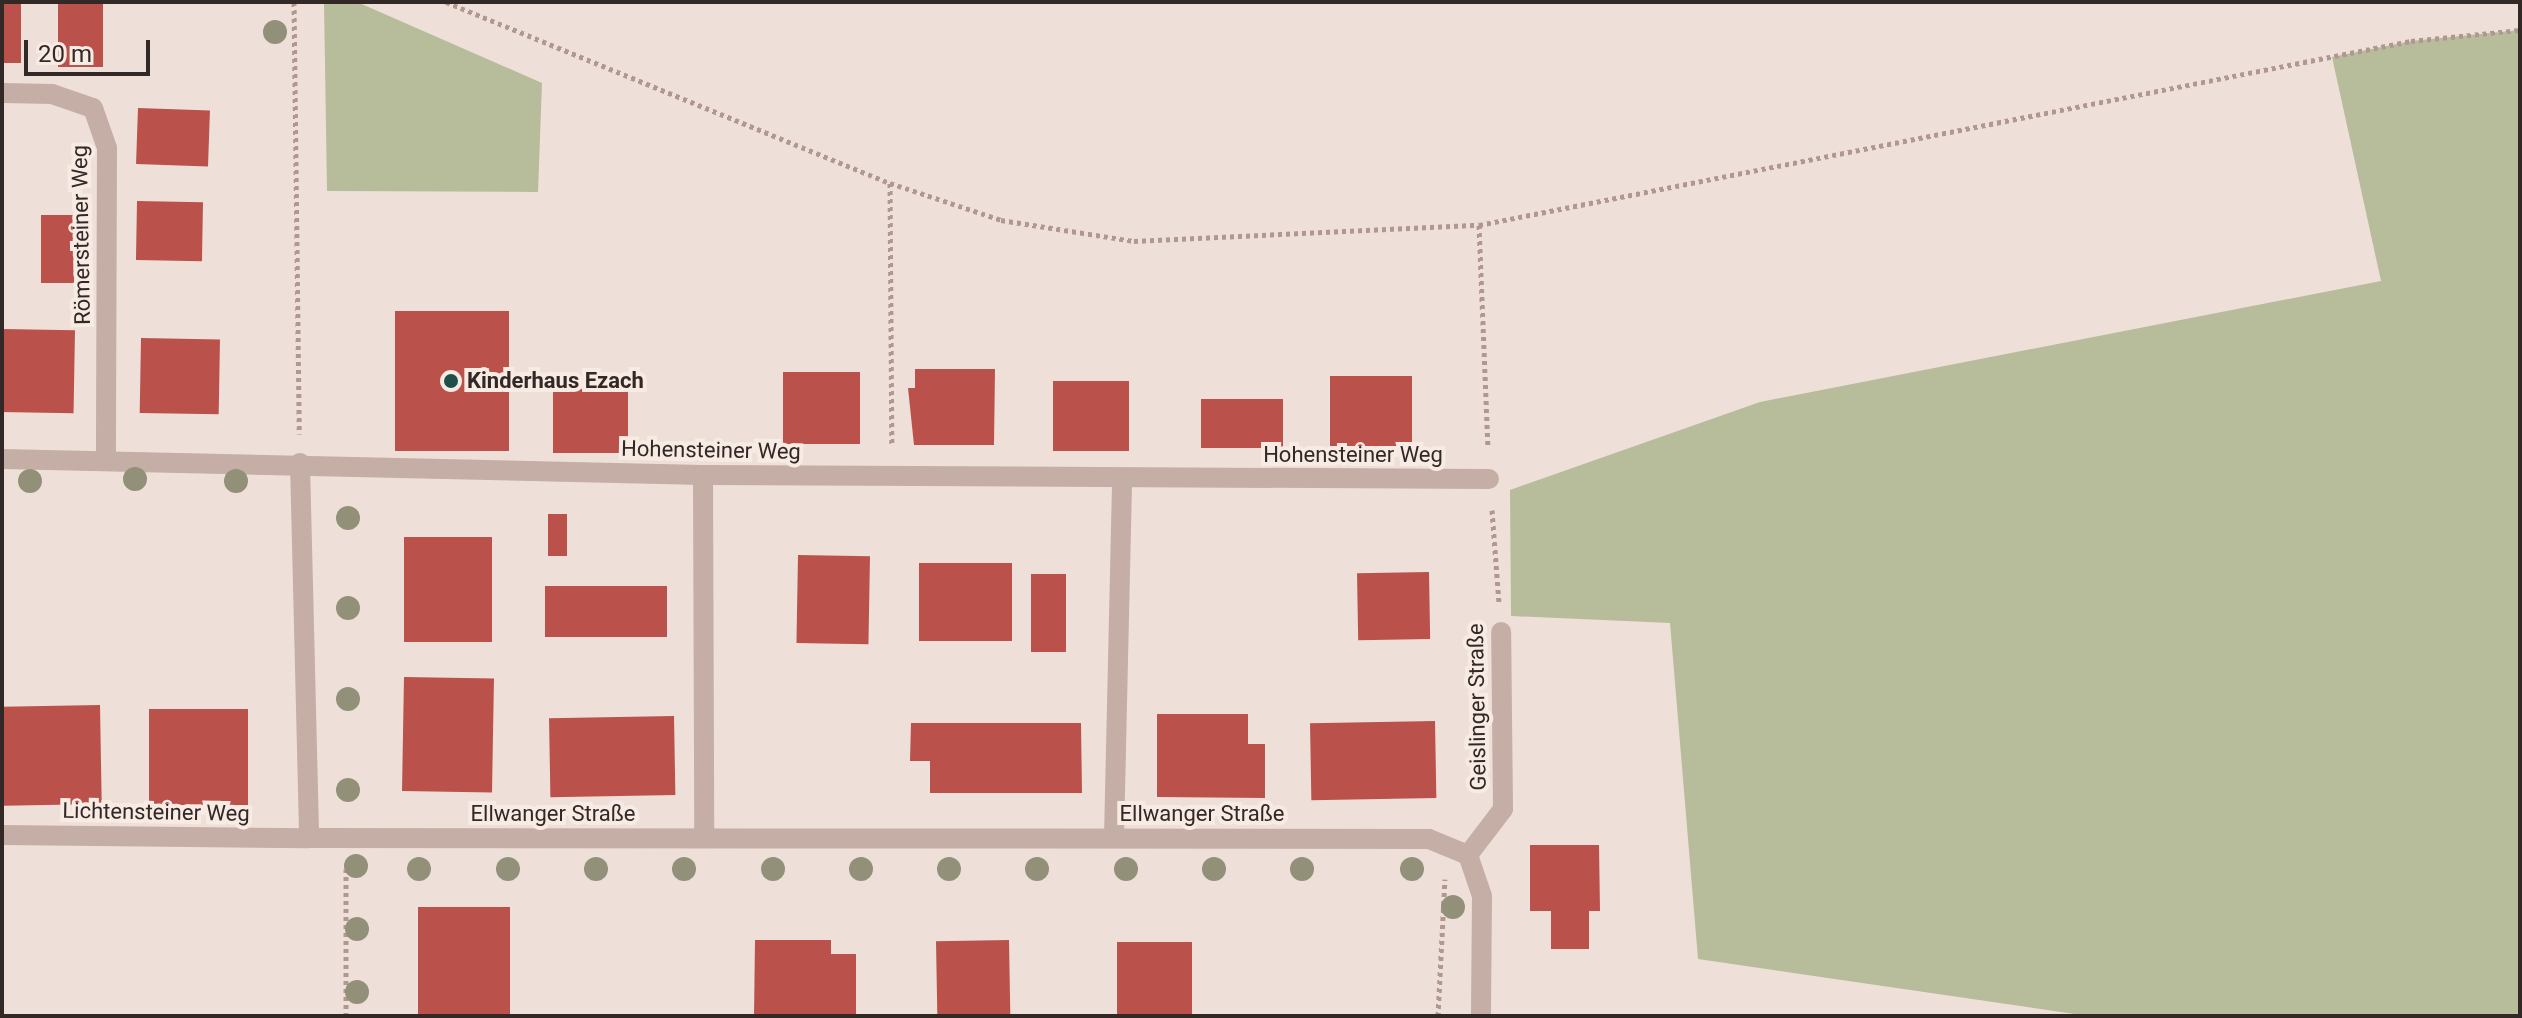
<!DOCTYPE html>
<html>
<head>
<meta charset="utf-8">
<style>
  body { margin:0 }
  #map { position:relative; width:2522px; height:1018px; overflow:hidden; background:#eee0d9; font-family:Roboto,sans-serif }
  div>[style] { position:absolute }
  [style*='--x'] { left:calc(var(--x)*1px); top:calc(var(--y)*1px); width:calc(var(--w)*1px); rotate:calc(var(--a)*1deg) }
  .green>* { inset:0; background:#b7bc9b }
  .building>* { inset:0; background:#ba514b; transform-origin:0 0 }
  .path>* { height:5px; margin-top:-2.5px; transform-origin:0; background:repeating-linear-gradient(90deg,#b09891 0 4px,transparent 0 8px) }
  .service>* { height:20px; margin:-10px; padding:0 10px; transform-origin:10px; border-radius:10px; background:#c5aea6 }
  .minor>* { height:20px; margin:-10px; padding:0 10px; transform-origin:10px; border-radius:10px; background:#c5aea6 }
  .trees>* { width:24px; height:24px; margin:-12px; border-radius:50%; background:#93907a }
  .dots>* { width:22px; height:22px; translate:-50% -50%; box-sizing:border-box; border:4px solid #f7ebe4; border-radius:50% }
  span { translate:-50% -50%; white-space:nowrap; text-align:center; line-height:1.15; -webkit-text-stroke:8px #f7ebe4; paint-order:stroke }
  .street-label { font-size:22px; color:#322826 }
  .poi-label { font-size:22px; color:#322826; font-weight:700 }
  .left { translate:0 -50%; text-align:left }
  .frame { position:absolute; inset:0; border:4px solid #322826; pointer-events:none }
  .scale { position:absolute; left:24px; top:40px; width:126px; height:36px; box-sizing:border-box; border:4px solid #322826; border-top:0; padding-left:10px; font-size:24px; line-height:28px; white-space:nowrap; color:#322826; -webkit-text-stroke:6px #f7ebe4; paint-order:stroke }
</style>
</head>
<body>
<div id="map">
  <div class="green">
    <i style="clip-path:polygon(324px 2px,357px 2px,542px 83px,538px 192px,327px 191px)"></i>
    <i style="clip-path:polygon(2520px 30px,2520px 1016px,2088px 1016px,1698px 959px,1670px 623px,1511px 616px,1510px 490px,1760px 402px,2381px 281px,2332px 57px,2411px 41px)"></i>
  </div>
  <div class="building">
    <i style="left:2px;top:2px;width:19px;height:61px"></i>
    <i style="left:58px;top:2px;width:45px;height:65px"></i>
    <i style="left:138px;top:108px;width:72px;height:56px;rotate:2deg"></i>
    <i style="left:137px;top:201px;width:66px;height:59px;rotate:1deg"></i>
    <i style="left:41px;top:215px;width:33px;height:68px"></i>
    <i style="left:395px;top:311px;width:114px;height:140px"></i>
    <i style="left:2px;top:329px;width:73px;height:83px;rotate:1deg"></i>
    <i style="left:141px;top:338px;width:79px;height:75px;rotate:1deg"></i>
    <i style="clip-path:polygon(915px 369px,995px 369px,994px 445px,914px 445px,908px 388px,915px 388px)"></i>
    <i style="left:783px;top:372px;width:77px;height:72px"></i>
    <i style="left:1330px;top:376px;width:82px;height:70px"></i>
    <i style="left:1053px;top:381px;width:76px;height:70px"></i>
    <i style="left:553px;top:389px;width:75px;height:64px"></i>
    <i style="left:1201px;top:399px;width:82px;height:49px"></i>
    <i style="left:548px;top:514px;width:19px;height:42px"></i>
    <i style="left:404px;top:537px;width:88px;height:105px"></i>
    <i style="left:798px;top:555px;width:72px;height:88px;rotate:1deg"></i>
    <i style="left:919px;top:563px;width:93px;height:78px"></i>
    <i style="left:1429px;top:572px;width:67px;height:72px;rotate:89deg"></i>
    <i style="left:1031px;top:574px;width:35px;height:78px"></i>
    <i style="left:545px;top:586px;width:122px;height:51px"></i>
    <i style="left:404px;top:677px;width:90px;height:114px;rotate:1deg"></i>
    <i style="left:100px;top:705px;width:99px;height:98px;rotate:89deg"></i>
    <i style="left:149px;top:709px;width:99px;height:96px"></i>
    <i style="clip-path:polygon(1157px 714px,1248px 714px,1248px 744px,1265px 744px,1265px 798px,1157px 797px)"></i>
    <i style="left:674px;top:716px;width:79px;height:125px;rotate:89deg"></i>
    <i style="left:1435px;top:721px;width:77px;height:125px;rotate:89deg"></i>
    <i style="clip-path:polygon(911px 723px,1081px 723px,1082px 793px,930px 793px,930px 761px,910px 761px)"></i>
    <i style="clip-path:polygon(1530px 845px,1599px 845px,1600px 911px,1589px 911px,1589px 949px,1551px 949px,1551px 911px,1530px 911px)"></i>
    <i style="left:418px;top:907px;width:92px;height:109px"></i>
    <i style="clip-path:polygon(755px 940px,831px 940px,831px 954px,856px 954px,856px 1016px,754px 1016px)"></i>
    <i style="left:1009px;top:940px;width:76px;height:73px;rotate:89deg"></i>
    <i style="left:1117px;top:942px;width:75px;height:74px"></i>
  </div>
  <div class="path">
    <i style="--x:294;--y:2;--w:432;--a:89.3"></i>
    <i style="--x:446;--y:2;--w:479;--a:22.2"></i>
    <i style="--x:890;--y:183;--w:117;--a:18.4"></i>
    <i style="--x:1001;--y:220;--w:135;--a:9"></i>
    <i style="--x:1134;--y:241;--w:345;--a:-2.7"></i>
    <i style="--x:1479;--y:225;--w:950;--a:-11.17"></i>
    <i style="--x:2411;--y:41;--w:110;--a:-5.8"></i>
    <i style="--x:890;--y:183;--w:261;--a:89.6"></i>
    <i style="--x:1479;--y:225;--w:223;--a:87.7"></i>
    <i style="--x:1492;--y:510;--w:94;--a:85.7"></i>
    <i style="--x:346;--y:869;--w:147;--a:90"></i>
    <i style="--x:1438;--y:1016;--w:137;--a:-87.1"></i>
  </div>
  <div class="service">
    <i style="--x:1468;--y:855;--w:58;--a:-52.7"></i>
    <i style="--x:1503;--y:809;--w:177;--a:-90.6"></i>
  </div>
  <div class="minor">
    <i style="--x:2;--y:93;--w:50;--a:1.1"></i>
    <i style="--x:52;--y:94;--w:43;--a:18.9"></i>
    <i style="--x:93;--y:108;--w:42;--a:70.7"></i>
    <i style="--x:107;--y:148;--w:310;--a:90.2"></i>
    <i style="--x:2;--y:459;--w:701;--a:1.31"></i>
    <i style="--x:703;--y:475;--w:786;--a:0.29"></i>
    <i style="--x:300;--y:463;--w:375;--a:88.6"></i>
    <i style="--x:309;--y:838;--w:1120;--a:0.05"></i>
    <i style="--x:1429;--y:839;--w:42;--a:22.3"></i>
    <i style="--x:1468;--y:855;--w:43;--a:71.1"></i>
    <i style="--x:1482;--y:896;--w:120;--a:90.5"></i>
    <i style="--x:703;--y:475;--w:362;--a:89.8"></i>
    <i style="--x:2;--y:835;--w:307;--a:0.6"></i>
    <i style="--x:1114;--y:837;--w:358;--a:-88.7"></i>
  </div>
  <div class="trees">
    <i style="left:275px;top:32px"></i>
    <i style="left:135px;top:479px"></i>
    <i style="left:30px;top:481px"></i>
    <i style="left:236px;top:481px"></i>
    <i style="left:348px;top:518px"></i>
    <i style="left:348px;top:608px"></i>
    <i style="left:348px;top:699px"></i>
    <i style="left:348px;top:790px"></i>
    <i style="left:356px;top:866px"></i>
    <i style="left:419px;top:869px"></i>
    <i style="left:508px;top:869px"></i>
    <i style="left:596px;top:869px"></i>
    <i style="left:684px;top:869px"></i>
    <i style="left:773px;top:869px"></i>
    <i style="left:861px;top:869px"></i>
    <i style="left:949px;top:869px"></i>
    <i style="left:1037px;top:869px"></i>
    <i style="left:1126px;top:869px"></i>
    <i style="left:1214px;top:869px"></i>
    <i style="left:1302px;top:869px"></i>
    <i style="left:1412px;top:869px"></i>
    <i style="left:1453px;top:907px"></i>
    <i style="left:357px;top:929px"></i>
    <i style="left:357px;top:992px"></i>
  </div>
  <div class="dots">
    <i style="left:451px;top:381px;background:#204f49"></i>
  </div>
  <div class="street-label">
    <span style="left:81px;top:235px;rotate:-91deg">Römersteiner Weg</span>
    <span style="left:711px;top:450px;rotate:1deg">Hohensteiner Weg</span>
    <span style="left:1353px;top:455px">Hohensteiner Weg</span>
    <span style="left:1477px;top:707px;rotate:-91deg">Geislinger Straße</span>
    <span style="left:156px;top:812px;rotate:1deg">Lichtensteiner Weg</span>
    <span style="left:553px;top:814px">Ellwanger Straße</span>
    <span style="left:1202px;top:814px">Ellwanger Straße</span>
  </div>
  <div class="poi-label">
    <span class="left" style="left:467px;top:381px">Kinderhaus Ezach</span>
  </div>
  <div class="frame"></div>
  <div class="scale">20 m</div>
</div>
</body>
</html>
